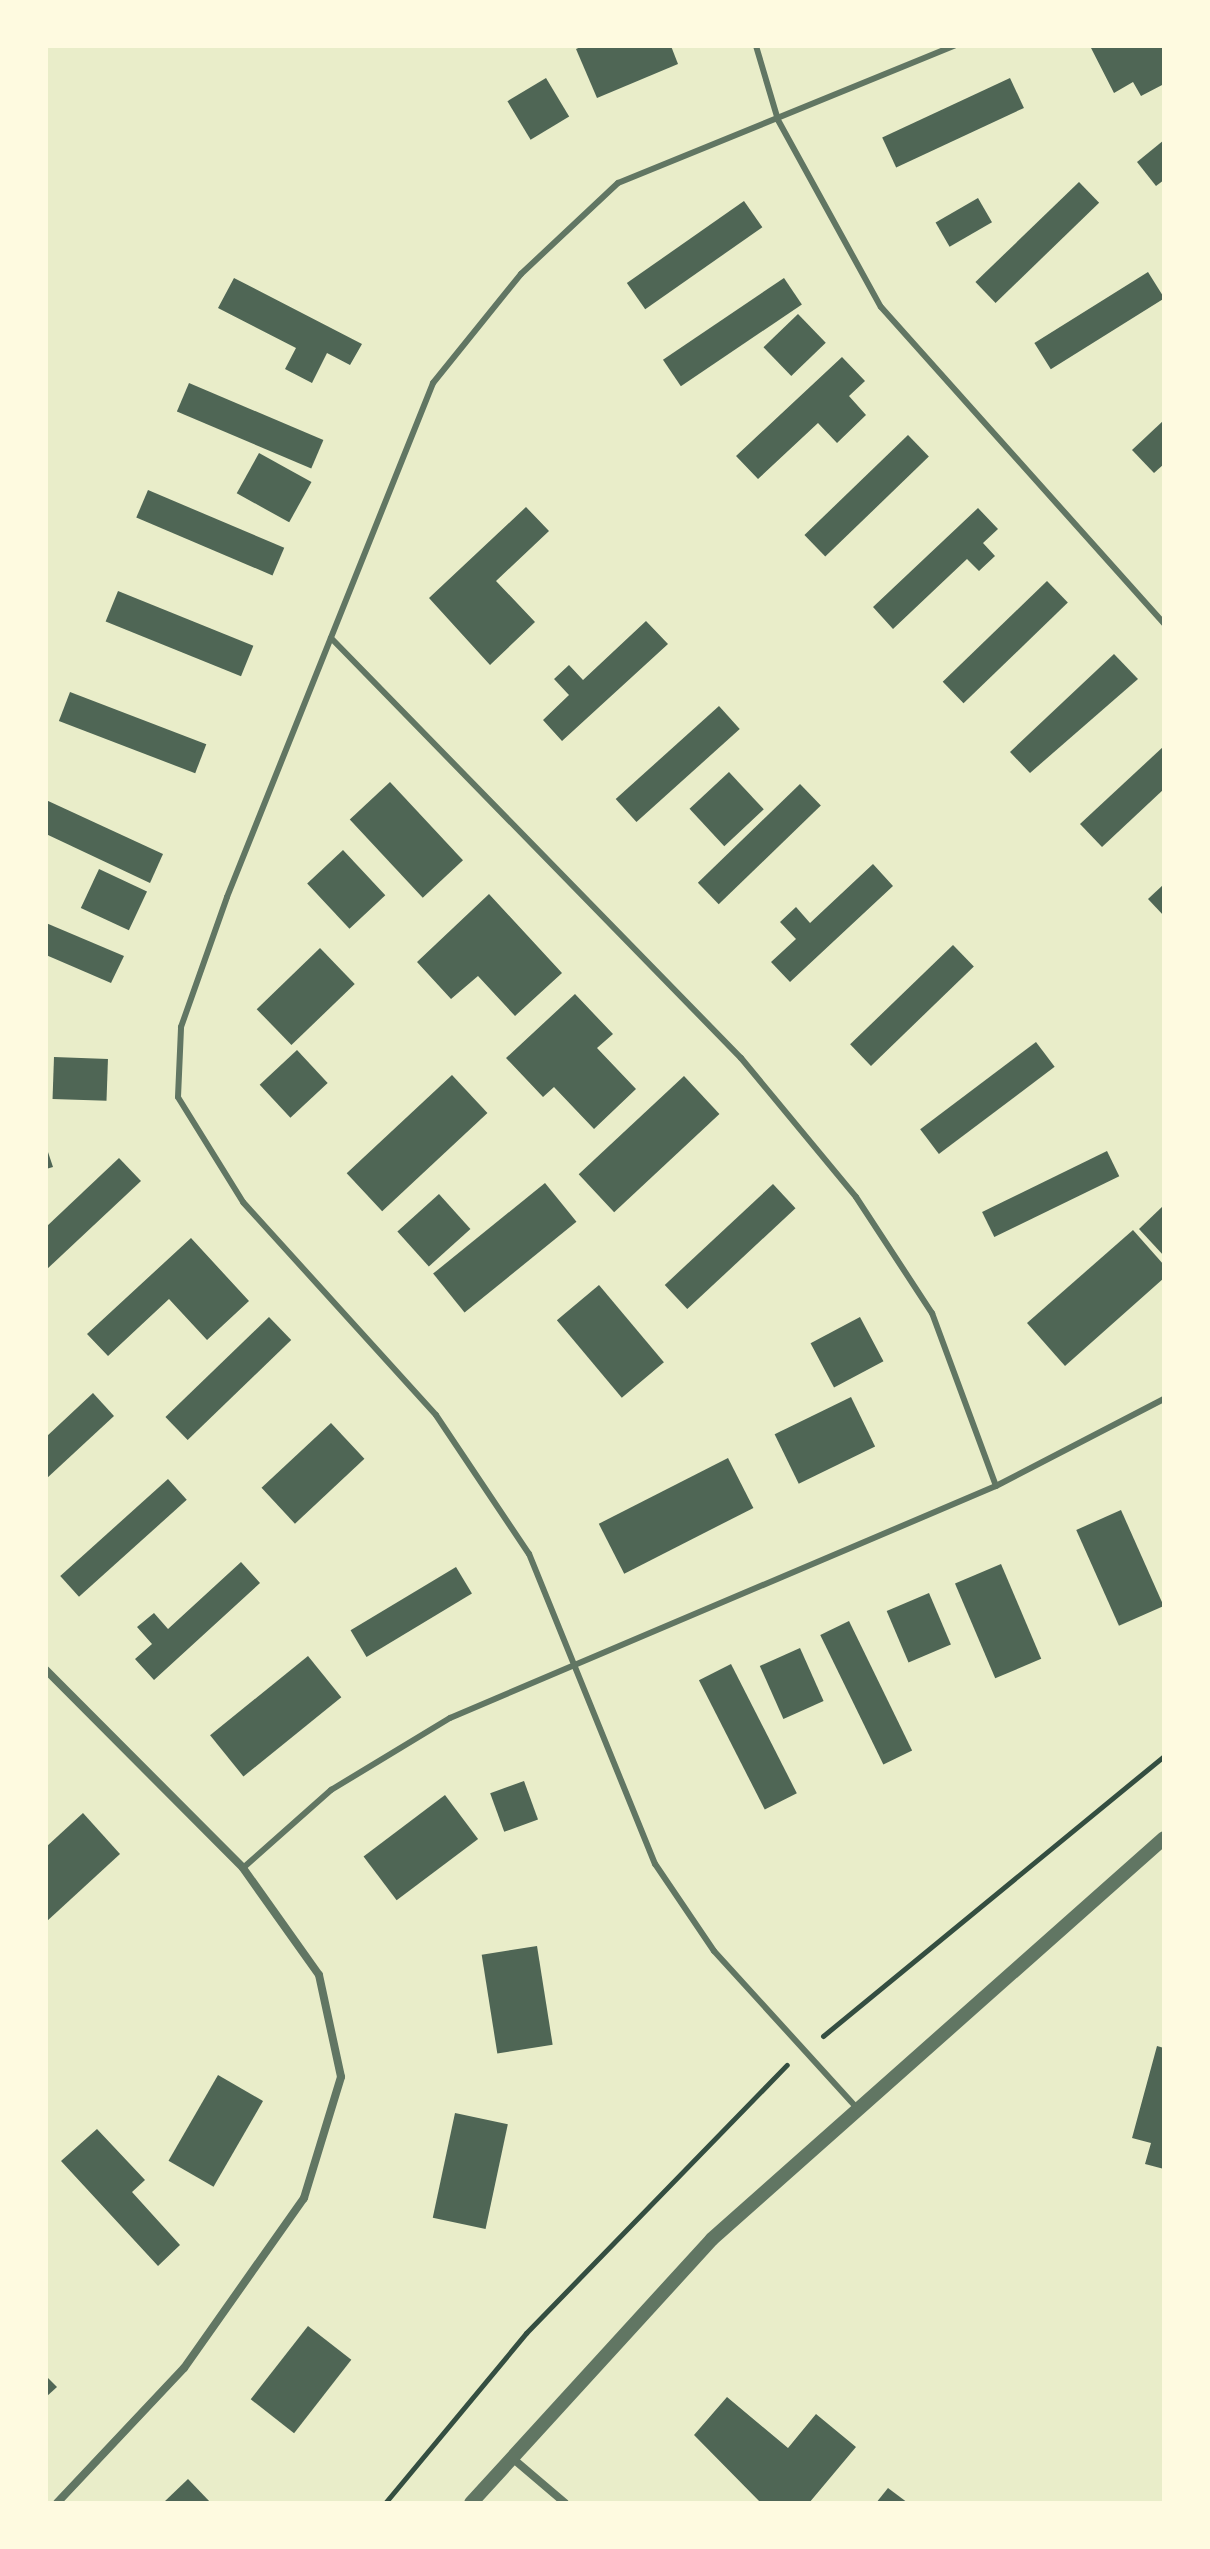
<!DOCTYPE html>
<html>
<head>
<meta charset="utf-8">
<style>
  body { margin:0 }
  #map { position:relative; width:1210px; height:2549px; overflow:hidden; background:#e9edc9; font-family:Manrope,sans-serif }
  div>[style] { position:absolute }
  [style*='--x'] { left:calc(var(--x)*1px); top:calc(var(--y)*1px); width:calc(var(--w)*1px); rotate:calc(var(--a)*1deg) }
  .building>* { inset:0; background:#4f6655; transform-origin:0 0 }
  .path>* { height:5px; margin:-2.5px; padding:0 2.5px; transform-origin:2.5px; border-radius:2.5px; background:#344e41 }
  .service>* { height:6px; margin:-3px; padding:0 3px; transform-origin:3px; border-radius:3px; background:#617663 }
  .minor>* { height:8px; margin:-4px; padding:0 4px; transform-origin:4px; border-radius:4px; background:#617663 }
  .tertiary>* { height:14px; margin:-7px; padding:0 7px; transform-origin:7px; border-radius:7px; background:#617663 }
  span { translate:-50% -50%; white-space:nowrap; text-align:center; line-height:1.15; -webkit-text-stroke:8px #fefae0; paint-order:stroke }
  .frame { position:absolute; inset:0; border:48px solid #fefae0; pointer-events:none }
</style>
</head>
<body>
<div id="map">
  <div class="building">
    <i style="clip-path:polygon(583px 46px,671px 46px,678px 64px,597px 98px,576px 49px)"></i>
    <i style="clip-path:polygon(1090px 46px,1164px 46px,1164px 84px,1141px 96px,1133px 82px,1114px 93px)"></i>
    <i style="left:546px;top:78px;width:45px;height:45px;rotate:59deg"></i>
    <i style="left:1010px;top:78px;width:33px;height:141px;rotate:65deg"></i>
    <i style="clip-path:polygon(1164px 140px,1164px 180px,1156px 186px,1137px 162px)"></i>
    <i style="left:1079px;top:182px;width:29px;height:144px;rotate:46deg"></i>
    <i style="left:978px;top:198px;width:28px;height:49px;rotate:60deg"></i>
    <i style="left:744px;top:201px;width:32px;height:143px;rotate:55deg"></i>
    <i style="left:1148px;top:272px;width:31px;height:134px;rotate:58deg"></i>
    <i style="clip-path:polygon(234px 278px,362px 344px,350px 365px,327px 353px,312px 383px,285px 369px,296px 348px,218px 308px)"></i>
    <i style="left:784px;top:278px;width:32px;height:146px;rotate:56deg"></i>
    <i style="left:798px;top:314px;width:40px;height:48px;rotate:46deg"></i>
    <i style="clip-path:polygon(842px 357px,865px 381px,849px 396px,866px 415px,837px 443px,818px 423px,758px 479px,736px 456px)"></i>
    <i style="left:189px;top:383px;width:146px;height:31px;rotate:23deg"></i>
    <i style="clip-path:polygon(1164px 420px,1164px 464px,1154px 473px,1132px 450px)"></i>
    <i style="left:908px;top:435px;width:30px;height:144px;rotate:46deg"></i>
    <i style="left:259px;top:453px;width:60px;height:46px;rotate:29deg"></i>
    <i style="left:148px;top:490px;width:148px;height:30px;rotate:23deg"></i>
    <i style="clip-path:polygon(526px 507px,549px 531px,496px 581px,535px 622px,490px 665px,429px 598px)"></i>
    <i style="clip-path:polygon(978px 508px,998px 529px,983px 543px,995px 556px,979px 571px,967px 559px,893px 629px,873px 607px)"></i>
    <i style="left:1047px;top:581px;width:30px;height:145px;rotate:46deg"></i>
    <i style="left:118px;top:591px;width:146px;height:33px;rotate:22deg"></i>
    <i style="clip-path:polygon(646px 621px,668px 644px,562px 741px,543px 720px,569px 695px,554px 679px,569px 665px,583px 680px)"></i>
    <i style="clip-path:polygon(1114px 654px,1138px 679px,1030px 773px,1010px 752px)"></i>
    <i style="left:70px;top:692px;width:146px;height:31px;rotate:21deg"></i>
    <i style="left:719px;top:706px;width:31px;height:139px;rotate:48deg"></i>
    <i style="clip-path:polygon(1164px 746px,1164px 789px,1102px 847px,1080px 824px)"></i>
    <i style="left:729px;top:772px;width:51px;height:54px;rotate:47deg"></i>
    <i style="left:390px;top:782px;width:107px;height:55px;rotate:47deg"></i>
    <i style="left:800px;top:784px;width:30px;height:142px;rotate:46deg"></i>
    <i style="clip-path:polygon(46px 800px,163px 854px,150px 883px,46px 834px)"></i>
    <i style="left:343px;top:850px;width:62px;height:49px;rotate:47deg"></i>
    <i style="clip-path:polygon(873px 864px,893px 886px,790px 982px,771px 962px,796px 939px,780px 922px,796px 907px,810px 923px)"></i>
    <i style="left:99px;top:869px;width:53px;height:43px;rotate:25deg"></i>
    <i style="clip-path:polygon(1164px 884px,1164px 916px,1148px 899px)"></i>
    <i style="clip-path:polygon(489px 894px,562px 973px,515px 1016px,478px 976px,451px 999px,417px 962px)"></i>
    <i style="clip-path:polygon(46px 923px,124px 956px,111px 983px,46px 955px)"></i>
    <i style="left:953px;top:945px;width:30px;height:143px;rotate:46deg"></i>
    <i style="left:320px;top:948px;width:50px;height:88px;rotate:46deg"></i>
    <i style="clip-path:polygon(575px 994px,613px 1034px,597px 1048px,636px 1089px,594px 1129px,554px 1087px,543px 1097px,506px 1058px)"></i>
    <i style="left:1036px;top:1042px;width:31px;height:145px;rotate:53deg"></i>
    <i style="left:297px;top:1050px;width:45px;height:51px;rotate:47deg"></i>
    <i style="left:54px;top:1057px;width:54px;height:42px;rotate:2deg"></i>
    <i style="left:452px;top:1075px;width:52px;height:144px;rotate:47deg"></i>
    <i style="left:684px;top:1076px;width:52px;height:144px;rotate:47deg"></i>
    <i style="clip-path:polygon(46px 1146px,53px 1167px,46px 1169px)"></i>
    <i style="left:1107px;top:1151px;width:28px;height:139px;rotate:64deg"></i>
    <i style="clip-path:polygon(119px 1158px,141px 1181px,46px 1270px,46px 1227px)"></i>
    <i style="left:545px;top:1183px;width:50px;height:144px;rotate:51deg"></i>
    <i style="left:773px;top:1184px;width:33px;height:148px;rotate:47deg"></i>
    <i style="left:439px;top:1194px;width:47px;height:56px;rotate:48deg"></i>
    <i style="clip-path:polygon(1164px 1205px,1164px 1256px,1139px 1229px)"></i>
    <i style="clip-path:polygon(1133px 1230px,1164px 1265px,1164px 1278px,1065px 1366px,1027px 1323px)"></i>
    <i style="clip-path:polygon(191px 1238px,249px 1301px,207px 1340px,169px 1299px,108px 1356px,87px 1334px)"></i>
    <i style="left:599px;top:1285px;width:101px;height:55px;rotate:50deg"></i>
    <i style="left:269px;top:1317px;width:32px;height:144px;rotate:46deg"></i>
    <i style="left:860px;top:1317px;width:50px;height:56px;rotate:62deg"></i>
    <i style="clip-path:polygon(93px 1393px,114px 1416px,46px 1479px,46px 1437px)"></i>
    <i style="left:851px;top:1397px;width:55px;height:85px;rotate:64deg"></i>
    <i style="left:331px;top:1423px;width:49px;height:95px;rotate:47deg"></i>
    <i style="left:728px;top:1458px;width:56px;height:145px;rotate:63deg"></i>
    <i style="left:168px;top:1479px;width:28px;height:145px;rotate:48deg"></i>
    <i style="left:1121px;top:1510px;width:105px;height:49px;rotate:66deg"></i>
    <i style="clip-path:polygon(241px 1562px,260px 1583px,154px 1680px,135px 1659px,152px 1644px,137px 1627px,154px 1613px,168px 1629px)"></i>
    <i style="left:1001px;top:1564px;width:103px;height:50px;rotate:67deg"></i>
    <i style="left:456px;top:1567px;width:31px;height:123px;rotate:59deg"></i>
    <i style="left:929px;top:1593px;width:56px;height:46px;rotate:67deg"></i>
    <i style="left:849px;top:1621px;width:144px;height:32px;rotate:64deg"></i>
    <i style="left:800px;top:1648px;width:58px;height:44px;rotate:66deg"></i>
    <i style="left:308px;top:1656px;width:53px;height:126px;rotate:51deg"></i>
    <i style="left:731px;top:1664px;width:145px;height:36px;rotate:63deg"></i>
    <i style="left:524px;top:1781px;width:41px;height:36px;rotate:70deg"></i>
    <i style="left:445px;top:1795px;width:55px;height:102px;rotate:53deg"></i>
    <i style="clip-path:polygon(83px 1813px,120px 1854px,46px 1922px,46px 1847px)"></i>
    <i style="left:537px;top:1946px;width:100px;height:56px;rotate:81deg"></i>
    <i style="clip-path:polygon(1157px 2046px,1164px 2048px,1164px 2169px,1145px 2164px,1151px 2143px,1132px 2138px)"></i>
    <i style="left:218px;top:2075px;width:52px;height:99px;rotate:30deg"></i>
    <i style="left:455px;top:2113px;width:54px;height:107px;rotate:12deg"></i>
    <i style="clip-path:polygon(97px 2129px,145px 2180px,132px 2192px,180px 2245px,158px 2266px,61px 2161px)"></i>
    <i style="left:308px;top:2326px;width:55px;height:93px;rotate:38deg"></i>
    <i style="clip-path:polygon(46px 2376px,57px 2387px,46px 2397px)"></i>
    <i style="clip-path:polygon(727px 2397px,788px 2448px,816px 2414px,856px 2447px,809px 2503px,761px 2503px,694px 2435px)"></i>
    <i style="clip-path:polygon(188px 2479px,211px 2503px,163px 2503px)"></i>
    <i style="clip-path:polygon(888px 2488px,908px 2503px,876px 2503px)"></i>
  </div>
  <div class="path">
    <i style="--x:823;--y:2036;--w:441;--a:-39.4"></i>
    <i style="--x:385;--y:2503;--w:221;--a:-50.3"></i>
    <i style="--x:526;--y:2333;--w:374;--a:-45.8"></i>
  </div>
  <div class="service">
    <i style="--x:756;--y:46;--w:77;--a:73.4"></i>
    <i style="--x:778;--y:120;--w:213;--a:61.2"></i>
    <i style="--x:881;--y:307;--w:425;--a:48.2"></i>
    <i style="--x:331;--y:638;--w:587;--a:45.69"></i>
    <i style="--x:741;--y:1058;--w:180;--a:50.4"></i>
    <i style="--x:856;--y:1197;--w:139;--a:56.8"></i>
    <i style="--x:932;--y:1313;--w:184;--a:69.7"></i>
    <i style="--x:243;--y:1868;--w:118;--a:-41.6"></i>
    <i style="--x:331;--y:1790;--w:139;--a:-31.2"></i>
    <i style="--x:450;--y:1718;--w:593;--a:-23.02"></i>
    <i style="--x:996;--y:1486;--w:189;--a:-27.4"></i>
    <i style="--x:856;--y:2107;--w:211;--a:-132.3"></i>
    <i style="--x:714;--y:1951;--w:105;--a:-124.1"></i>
    <i style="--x:655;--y:1864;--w:335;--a:-112.1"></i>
    <i style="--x:529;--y:1554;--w:167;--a:-123.8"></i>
    <i style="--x:436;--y:1415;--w:287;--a:-132.2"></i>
    <i style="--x:243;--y:1202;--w:123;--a:-121.8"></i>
    <i style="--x:178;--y:1097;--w:70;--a:-87.5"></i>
    <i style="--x:181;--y:1027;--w:138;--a:-70.5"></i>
    <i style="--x:227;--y:897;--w:554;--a:-68.16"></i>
    <i style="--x:433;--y:383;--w:140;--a:-51.1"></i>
    <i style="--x:521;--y:274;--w:133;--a:-43.2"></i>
    <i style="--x:618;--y:183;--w:363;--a:-22.2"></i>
  </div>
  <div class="minor">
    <i style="--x:46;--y:1670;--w:279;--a:45.1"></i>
    <i style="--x:243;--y:1868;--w:131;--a:54.6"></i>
    <i style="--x:319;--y:1975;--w:104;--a:77.8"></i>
    <i style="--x:341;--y:2077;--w:127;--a:107"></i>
    <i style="--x:304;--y:2198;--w:208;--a:125.2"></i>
    <i style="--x:184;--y:2368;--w:185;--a:133.3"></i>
    <i style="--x:511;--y:2457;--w:71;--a:40.4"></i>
  </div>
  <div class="tertiary">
    <i style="--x:471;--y:2503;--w:357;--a:-47.6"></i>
    <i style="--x:712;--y:2239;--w:604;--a:-41.58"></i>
  </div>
  <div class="frame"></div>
</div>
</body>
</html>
